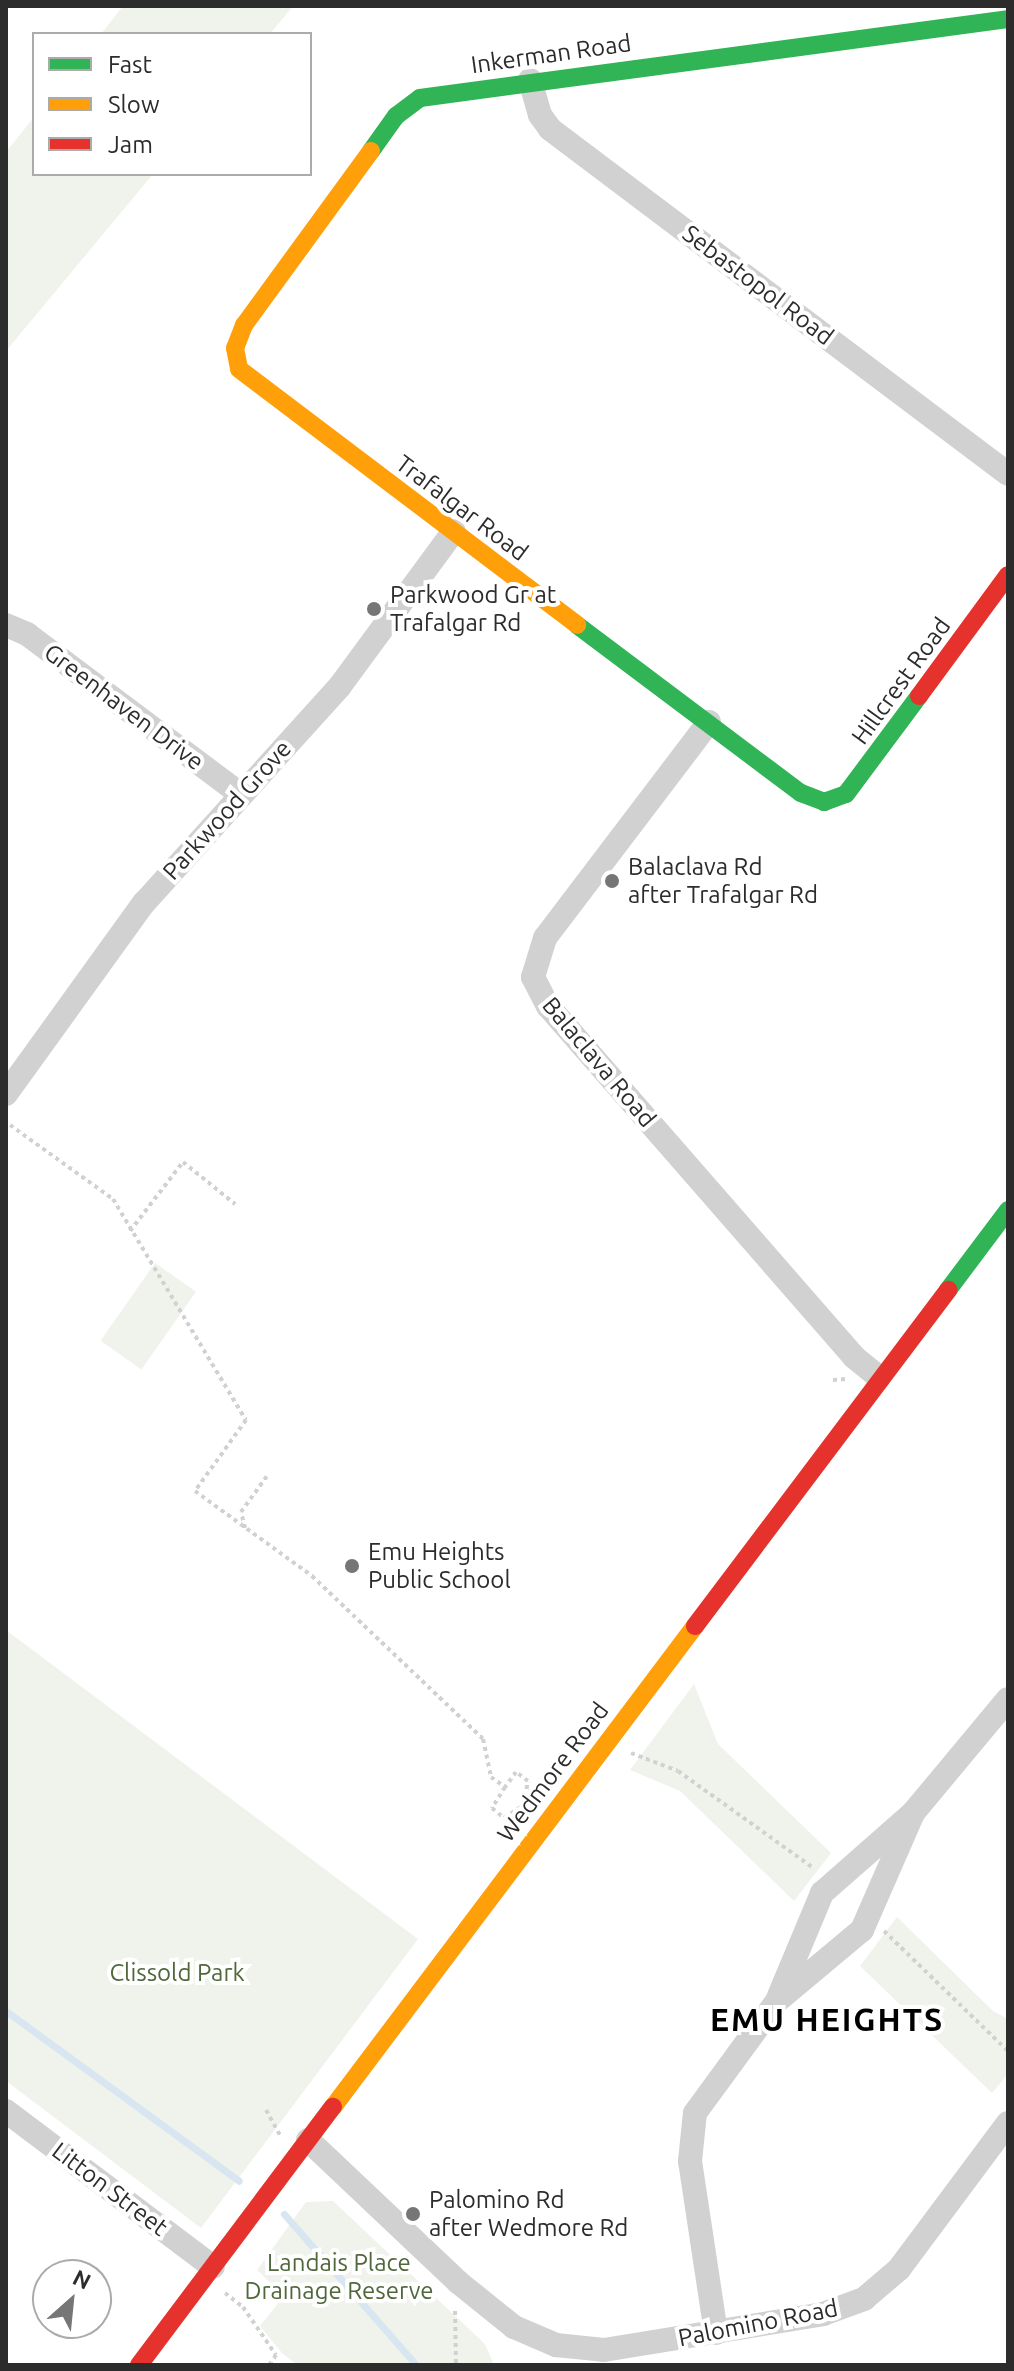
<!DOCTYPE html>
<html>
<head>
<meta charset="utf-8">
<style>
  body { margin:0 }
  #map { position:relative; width:1014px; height:2371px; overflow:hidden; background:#fff; font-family:Ubuntu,sans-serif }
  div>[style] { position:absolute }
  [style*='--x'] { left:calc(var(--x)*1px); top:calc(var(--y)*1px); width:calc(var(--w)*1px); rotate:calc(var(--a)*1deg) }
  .green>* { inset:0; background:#f0f3eb; transform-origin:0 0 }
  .stream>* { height:7px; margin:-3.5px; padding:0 3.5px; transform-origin:3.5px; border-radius:3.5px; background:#d7e6f0 }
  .path>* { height:4px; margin-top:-2px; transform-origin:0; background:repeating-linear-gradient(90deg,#d1d1d1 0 4px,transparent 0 8px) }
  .street>* { height:24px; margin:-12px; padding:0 12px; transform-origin:12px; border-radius:12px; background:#d1d1d1 }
  .fast>* { height:18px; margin:-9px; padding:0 9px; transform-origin:9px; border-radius:9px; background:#30b455 }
  .slow>* { height:18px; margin:-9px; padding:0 9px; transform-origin:9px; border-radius:9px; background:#ff9f0a }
  .jam>* { height:18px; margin:-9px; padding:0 9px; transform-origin:9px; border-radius:9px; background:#e5322d }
  .dots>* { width:22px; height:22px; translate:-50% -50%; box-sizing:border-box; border:4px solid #fff; border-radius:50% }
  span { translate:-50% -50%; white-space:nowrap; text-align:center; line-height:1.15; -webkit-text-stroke:8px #fff; paint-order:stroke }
  .street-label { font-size:24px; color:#2c2c2c }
  .poi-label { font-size:24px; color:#2c2c2c }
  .left { translate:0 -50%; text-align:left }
  .park-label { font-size:24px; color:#50673b }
  .district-label { font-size:32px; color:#000; font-weight:700; letter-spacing:2px }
  .frame { position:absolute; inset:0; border:8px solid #2c2c2c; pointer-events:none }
  .legend { position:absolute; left:32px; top:32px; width:280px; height:144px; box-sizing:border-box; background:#fff; border:2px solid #ababab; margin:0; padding:10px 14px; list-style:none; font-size:24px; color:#2c2c2c }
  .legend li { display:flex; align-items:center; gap:16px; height:40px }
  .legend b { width:40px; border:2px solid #ababab }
  .north { position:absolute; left:32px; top:2259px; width:80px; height:80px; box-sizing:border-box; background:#fff; border:2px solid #ababab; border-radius:50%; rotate:27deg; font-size:22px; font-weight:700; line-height:32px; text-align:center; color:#2c2c2c }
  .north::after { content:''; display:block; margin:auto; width:28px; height:36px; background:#767676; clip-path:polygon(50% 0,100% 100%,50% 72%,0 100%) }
</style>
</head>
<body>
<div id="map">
  <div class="green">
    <i style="clip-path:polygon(123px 6px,293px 6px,270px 34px,101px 34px)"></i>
    <i style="clip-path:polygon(34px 117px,34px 174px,153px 174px,6px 351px,6px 152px)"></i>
    <i style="left:155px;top:1263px;width:50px;height:95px;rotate:35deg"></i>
    <i style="clip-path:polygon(6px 1630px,418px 1939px,201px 2228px,6px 2081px)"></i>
    <i style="clip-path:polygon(694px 1684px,718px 1744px,831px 1853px,794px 1901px,680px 1791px,630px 1770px)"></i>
    <i style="clip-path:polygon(897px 1917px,993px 2011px,1008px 2019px,1008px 2074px,992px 2093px,860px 1966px)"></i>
    <i style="clip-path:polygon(333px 2201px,485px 2344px,494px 2365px,297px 2365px,282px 2353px,260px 2326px,284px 2296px,257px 2270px,306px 2202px)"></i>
  </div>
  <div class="stream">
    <i style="--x:6;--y:2011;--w:288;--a:36.1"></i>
    <i style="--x:284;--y:2214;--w:201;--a:48.8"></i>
  </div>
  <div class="path">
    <i style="--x:10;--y:1125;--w:127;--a:35.7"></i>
    <i style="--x:113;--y:1199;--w:258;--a:59"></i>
    <i style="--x:246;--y:1420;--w:87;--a:125.7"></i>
    <i style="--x:195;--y:1491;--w:145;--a:36"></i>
    <i style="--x:312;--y:1576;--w:236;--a:43.6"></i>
    <i style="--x:483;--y:1739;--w:39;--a:78"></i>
    <i style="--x:491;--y:1777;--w:17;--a:36"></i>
    <i style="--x:505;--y:1787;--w:25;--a:122"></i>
    <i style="--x:492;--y:1808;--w:16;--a:40"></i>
    <i style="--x:504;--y:1818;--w:24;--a:-33"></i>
    <i style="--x:524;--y:1805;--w:24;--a:-81"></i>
    <i style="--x:528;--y:1781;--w:15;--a:-143"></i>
    <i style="--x:516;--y:1772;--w:19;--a:126"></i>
    <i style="--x:130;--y:1231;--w:87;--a:-52.5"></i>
    <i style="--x:183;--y:1162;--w:67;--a:38.9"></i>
    <i style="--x:833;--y:1380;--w:13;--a:-4"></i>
    <i style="--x:245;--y:1528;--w:16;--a:-104"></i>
    <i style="--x:241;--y:1512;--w:44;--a:-54.2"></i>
    <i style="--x:631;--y:1753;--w:50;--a:21"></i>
    <i style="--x:678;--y:1771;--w:168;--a:35.6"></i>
    <i style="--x:884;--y:1931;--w:173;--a:44.1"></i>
    <i style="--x:266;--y:2110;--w:29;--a:61"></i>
    <i style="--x:225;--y:2293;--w:23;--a:38"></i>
    <i style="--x:243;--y:2307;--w:58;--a:55.5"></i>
    <i style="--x:276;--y:2355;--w:12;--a:125"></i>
    <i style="--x:455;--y:2311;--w:54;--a:88.9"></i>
  </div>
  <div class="street">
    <i style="--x:530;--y:80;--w:36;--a:74"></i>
    <i style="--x:540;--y:115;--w:17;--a:54"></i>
    <i style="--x:550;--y:129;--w:573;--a:36.99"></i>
    <i style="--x:6;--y:625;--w:23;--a:23"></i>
    <i style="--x:27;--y:634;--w:266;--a:36.9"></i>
    <i style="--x:709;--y:722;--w:271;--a:127.2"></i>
    <i style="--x:545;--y:938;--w:41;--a:107.1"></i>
    <i style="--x:533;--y:977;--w:33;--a:63"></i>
    <i style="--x:548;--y:1006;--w:466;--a:48.9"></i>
    <i style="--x:854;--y:1357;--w:32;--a:39"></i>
    <i style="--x:6;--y:1094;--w:236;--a:-54.2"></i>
    <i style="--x:144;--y:903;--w:292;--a:-47.9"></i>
    <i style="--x:340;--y:686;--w:192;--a:-53.7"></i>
    <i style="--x:779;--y:1996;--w:112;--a:-67.3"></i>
    <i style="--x:822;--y:1893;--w:121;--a:-41.3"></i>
    <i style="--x:913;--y:1813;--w:148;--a:-50.2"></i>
    <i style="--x:6;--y:2111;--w:259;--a:37"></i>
    <i style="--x:308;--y:2140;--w:207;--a:43.4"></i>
    <i style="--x:458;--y:2282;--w:72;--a:38.8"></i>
    <i style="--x:514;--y:2327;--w:46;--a:23.2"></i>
    <i style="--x:556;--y:2345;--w:48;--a:5.9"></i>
    <i style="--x:604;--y:2350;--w:222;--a:-9.3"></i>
    <i style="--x:823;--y:2314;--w:44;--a:-20.1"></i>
    <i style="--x:864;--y:2299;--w:46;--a:-40.6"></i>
    <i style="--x:899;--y:2269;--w:182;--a:-53.3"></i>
    <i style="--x:716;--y:2333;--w:174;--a:-98.6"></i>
    <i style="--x:690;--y:2161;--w:48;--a:-84.1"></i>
    <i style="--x:695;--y:2113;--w:139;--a:-53.8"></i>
    <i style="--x:777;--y:2001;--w:111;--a:-39.9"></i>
    <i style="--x:862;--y:1930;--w:128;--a:-66.4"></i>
  </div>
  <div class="fast">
    <i style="--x:371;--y:151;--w:43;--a:-54.5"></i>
    <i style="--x:396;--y:116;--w:30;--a:-37"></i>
    <i style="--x:420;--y:98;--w:593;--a:-7.65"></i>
    <i style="--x:577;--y:625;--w:280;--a:36.9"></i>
    <i style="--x:801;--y:793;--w:25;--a:21"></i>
    <i style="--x:824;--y:802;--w:23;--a:-20"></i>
    <i style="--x:846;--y:794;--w:122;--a:-53.3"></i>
    <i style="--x:948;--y:1290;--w:100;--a:-53.1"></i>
  </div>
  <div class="slow">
    <i style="--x:371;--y:151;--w:215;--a:126.1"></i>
    <i style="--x:244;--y:325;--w:25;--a:111"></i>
    <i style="--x:235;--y:348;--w:21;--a:79"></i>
    <i style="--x:239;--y:369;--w:424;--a:37.1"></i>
    <i style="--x:333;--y:2107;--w:602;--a:-53.03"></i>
  </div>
  <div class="jam">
    <i style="--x:919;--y:696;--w:150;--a:-53.7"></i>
    <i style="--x:695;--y:1626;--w:421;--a:-53"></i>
    <i style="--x:139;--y:2365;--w:323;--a:-53.1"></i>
  </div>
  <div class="dots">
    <i style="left:374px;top:609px;background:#767676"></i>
    <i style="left:612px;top:881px;background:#767676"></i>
    <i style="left:352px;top:1566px;background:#767676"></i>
    <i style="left:413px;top:2214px;background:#767676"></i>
  </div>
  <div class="street-label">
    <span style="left:551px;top:54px;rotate:-8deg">Inkerman Road</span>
    <span style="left:758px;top:285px;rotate:37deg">Sebastopol Road</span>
    <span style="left:462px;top:508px;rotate:37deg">Trafalgar Road</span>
    <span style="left:901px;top:681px;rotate:-54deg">Hillcrest Road</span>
    <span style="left:124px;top:707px;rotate:37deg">Greenhaven Drive</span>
    <span style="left:227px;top:810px;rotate:-48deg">Parkwood Grove</span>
    <span style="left:599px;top:1062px;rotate:50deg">Balaclava Road</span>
    <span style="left:553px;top:1772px;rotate:-53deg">Wedmore Road</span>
    <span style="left:110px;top:2189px;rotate:37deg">Litton Street</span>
    <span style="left:758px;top:2323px;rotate:-11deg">Palomino Road</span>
  </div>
  <div class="poi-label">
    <span class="left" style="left:390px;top:609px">Parkwood Gr at<br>Trafalgar Rd</span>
    <span class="left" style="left:628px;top:881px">Balaclava Rd<br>after Trafalgar Rd</span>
    <span class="left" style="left:368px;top:1566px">Emu Heights<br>Public School</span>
    <span class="left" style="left:429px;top:2214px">Palomino Rd<br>after Wedmore Rd</span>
  </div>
  <div class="park-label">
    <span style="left:177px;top:1973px">Clissold Park</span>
    <span style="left:339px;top:2277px">Landais Place<br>Drainage Reserve</span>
  </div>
  <div class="district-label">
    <span style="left:827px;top:2019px">EMU HEIGHTS</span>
  </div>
  <div class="frame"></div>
  <ul class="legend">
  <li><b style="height:10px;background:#30b455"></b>Fast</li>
  <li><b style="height:10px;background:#ff9f0a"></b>Slow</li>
  <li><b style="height:10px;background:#e5322d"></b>Jam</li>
  </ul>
  <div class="north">N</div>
</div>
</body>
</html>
